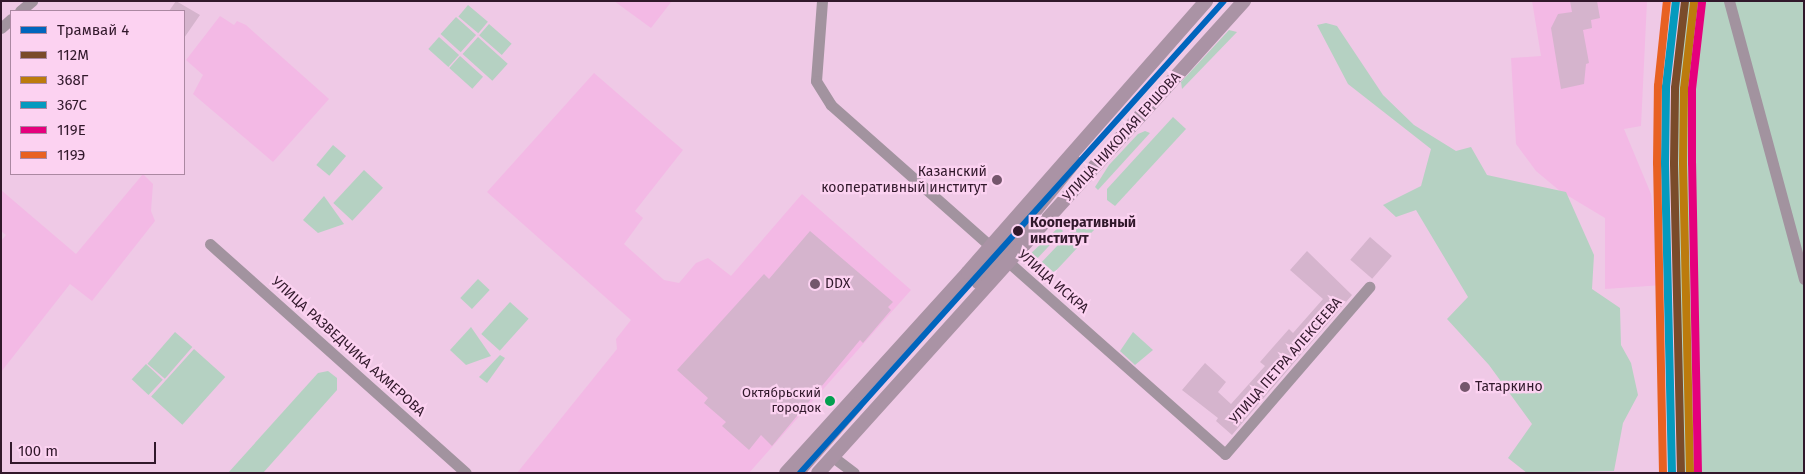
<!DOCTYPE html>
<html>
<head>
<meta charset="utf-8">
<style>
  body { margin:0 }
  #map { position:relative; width:1805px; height:474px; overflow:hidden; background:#efc9e6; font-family:"Fira Sans",sans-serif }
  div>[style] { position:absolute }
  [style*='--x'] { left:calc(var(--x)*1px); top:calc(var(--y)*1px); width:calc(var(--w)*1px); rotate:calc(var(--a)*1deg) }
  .built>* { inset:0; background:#f3b9e5 }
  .green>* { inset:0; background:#b5d1c2; transform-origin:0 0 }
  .building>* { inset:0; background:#d5b4cd; transform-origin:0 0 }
  .minor>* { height:11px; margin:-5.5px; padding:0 5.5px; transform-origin:5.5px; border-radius:5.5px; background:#a2939f }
  .major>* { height:14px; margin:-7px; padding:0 7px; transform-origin:7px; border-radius:7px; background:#aa93a5 }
  .rail-1>* { height:8px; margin:-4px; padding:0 4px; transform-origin:4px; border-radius:4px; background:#7a4b2a }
  .rail-2>* { height:8px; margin:-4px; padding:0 4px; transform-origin:4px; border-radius:4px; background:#bc7b0d }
  .rail-3>* { height:8px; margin:-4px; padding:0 4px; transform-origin:4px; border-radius:4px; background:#059abe }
  .rail-4>* { height:8px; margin:-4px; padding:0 4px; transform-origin:4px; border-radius:4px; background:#e5007d }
  .rail-5>* { height:8px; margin:-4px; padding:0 4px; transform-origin:4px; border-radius:4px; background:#e86122 }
  .tram-1>* { height:6px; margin:-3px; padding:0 3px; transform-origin:3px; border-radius:3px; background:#0065bd }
  .dots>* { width:14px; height:14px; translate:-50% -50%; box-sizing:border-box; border:2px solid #fcd2f1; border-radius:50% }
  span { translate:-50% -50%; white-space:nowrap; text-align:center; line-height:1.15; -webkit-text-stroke:4.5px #fcd2f1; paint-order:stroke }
  .bus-label { font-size:13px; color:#31182b }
  .right { translate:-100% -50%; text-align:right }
  .street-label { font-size:14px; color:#31182b }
  .poi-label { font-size:14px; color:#31182b }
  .left { translate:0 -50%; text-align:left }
  .stop-label { font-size:14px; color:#31182b; font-weight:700 }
  .frame { position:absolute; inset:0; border:2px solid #31182b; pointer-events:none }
  .legend { position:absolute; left:10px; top:10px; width:175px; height:165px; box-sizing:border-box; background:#fcd2f1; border:1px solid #ab88a2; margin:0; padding:6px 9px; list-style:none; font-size:15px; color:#31182b }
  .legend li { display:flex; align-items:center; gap:10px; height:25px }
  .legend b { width:25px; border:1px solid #ab88a2 }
  .scale { position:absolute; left:10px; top:442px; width:146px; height:22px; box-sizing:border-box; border:2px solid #31182b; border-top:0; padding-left:6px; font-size:15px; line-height:18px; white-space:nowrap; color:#31182b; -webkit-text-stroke:4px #fcd2f1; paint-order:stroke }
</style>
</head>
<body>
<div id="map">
  <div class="built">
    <i style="clip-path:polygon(614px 1px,672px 1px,651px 28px)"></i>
    <i style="clip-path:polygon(1532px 1px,1647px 1px,1641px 126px,1624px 129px,1651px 194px,1663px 285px,1605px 289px,1605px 218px,1560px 191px,1536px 171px,1516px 144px,1511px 58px,1541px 56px)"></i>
    <i style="clip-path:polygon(220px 16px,234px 25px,237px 21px,246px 25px,329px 99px,273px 162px,193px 94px,203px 75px,186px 60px)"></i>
    <i style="clip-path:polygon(594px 73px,683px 150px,635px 211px,643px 218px,624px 244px,664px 280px,679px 283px,696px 263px,708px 258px,731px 276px,802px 194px,911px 290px,749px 473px,517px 473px,617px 349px,616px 339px,631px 320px,487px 192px)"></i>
    <i style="clip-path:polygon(143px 174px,153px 184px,151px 211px,155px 221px,92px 301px,70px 284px,1px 372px,1px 241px,6px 235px,1px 231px,1px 190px,76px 254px)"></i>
  </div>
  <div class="green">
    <i style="clip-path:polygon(1685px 1px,1804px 1px,1804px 473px,1681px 473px,1674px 163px,1675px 88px)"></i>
    <i style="left:468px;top:5px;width:26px;height:15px;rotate:40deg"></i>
    <i style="left:456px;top:17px;width:27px;height:23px;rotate:42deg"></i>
    <i style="clip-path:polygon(1326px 23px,1337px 26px,1383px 95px,1414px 125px,1456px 151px,1471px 147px,1487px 175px,1566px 192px,1594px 255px,1592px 289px,1620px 308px,1621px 345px,1631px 363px,1638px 395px,1623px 423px,1614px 471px,1527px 473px,1508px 458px,1532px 424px,1489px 365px,1447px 319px,1468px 297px,1416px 210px,1396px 217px,1383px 205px,1421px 186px,1431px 149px,1348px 84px,1317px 25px)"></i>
    <i style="left:489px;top:24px;width:30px;height:15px;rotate:41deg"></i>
    <i style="clip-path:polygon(1229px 30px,1237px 32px,1182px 89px,1181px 82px)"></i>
    <i style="left:439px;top:37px;width:27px;height:16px;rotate:42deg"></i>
    <i style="left:478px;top:37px;width:40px;height:23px;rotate:42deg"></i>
    <i style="left:460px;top:56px;width:31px;height:16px;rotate:42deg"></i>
    <i style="clip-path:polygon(1173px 117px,1186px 129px,1115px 206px,1107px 200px,1107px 189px)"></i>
    <i style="clip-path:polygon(1145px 131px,1150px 133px,1098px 190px,1095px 187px,1109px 165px,1138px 134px)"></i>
    <i style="left:333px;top:145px;width:17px;height:26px;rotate:40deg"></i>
    <i style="left:364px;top:170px;width:26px;height:45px;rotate:43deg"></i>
    <i style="clip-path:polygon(324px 196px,344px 224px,318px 233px,303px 220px)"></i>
    <i style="clip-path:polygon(1086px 222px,1094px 230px,1050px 277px,1038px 266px,1078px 224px)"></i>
    <i style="clip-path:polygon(1059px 227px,1063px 231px,1034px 262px,1028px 256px)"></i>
    <i style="left:478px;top:279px;width:16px;height:26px;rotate:43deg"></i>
    <i style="left:510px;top:302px;width:25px;height:43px;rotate:42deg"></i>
    <i style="clip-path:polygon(471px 327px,491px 356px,466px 365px,450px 350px)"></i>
    <i style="left:175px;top:332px;width:23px;height:42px;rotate:41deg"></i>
    <i style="clip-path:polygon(1133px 332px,1153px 350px,1135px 365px,1120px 351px)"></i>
    <i style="left:194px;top:349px;width:42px;height:64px;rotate:42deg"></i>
    <i style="clip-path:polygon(500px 355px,505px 358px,487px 383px,479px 377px)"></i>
    <i style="left:146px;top:364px;width:23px;height:21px;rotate:43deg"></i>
    <i style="clip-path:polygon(328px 371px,337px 378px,337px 390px,263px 473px,228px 473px,318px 373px)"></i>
  </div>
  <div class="building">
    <i style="clip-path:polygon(176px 1px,200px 15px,184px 38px,184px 11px,169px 11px)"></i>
    <i style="clip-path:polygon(1570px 1px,1597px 1px,1600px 18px,1591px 20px,1592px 28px,1583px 30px,1589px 63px,1586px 64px,1584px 84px,1561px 89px,1551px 28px,1558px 14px,1572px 12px)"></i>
    <i style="clip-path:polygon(810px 231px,893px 302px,888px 307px,891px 310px,863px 343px,860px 340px,772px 446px,761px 435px,749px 450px,722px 426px,726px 422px,704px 403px,708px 398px,677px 370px,764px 274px,769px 279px)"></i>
    <i style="left:1370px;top:237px;width:29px;height:30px;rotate:41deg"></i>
    <i style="clip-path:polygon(1307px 251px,1352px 295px,1232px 435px,1216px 421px,1218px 418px,1182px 390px,1205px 363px,1226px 382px,1218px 392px,1231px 404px,1265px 366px,1260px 362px,1289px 329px,1293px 333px,1323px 299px,1290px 270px)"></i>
  </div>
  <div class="minor">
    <i style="--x:822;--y:1;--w:80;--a:94.3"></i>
    <i style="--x:816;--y:81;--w:28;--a:58"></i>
    <i style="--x:831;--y:105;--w:526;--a:41.53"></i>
    <i style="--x:1225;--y:454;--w:221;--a:-49.2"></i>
    <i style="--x:1729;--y:1;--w:288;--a:74.9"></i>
    <i style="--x:20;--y:11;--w:16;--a:-40"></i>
    <i style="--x:1;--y:28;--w:13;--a:-42"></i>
    <i style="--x:210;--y:244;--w:343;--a:41.8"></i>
    <i style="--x:833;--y:457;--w:26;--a:37"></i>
  </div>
  <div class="major">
    <i style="--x:978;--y:282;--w:154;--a:-51.3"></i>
    <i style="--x:786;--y:473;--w:271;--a:-47.8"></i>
    <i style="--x:968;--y:272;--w:361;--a:-48.7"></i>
    <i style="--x:797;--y:473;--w:91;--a:-49"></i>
    <i style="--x:818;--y:473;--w:636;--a:-47.93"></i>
  </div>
  <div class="rail-1">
    <i style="--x:1681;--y:473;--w:310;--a:-91.3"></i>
    <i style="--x:1674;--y:163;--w:75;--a:-89.2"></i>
    <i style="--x:1675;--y:88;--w:88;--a:-83.4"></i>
  </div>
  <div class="rail-2">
    <i style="--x:1690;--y:473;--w:310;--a:-91.3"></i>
    <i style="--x:1683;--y:163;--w:74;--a:-89.2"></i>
    <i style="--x:1684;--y:89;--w:88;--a:-83.4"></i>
  </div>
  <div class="rail-3">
    <i style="--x:1672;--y:473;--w:310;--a:-91.3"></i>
    <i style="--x:1665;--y:163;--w:76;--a:-89.2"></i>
    <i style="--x:1666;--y:87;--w:87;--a:-83.4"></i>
  </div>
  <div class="rail-4">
    <i style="--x:1698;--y:473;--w:310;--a:-91.1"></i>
    <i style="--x:1692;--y:163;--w:74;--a:-90"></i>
    <i style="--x:1692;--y:89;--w:87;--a:-83.4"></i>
  </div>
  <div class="rail-5">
    <i style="--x:1663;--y:473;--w:310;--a:-91.1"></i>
    <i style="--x:1657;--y:163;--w:77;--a:-89.3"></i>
    <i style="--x:1658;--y:86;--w:85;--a:-84"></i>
  </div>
  <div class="tram-1">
    <i style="--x:800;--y:473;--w:634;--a:-48.07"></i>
  </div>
  <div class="dots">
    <i style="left:997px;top:180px;background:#74566c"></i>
    <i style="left:1018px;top:231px;background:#31182b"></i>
    <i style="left:815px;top:284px;background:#74566c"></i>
    <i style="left:1465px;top:387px;background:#74566c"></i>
    <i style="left:830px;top:401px;background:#029f4f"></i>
  </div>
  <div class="bus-label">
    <span class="right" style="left:821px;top:401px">Октябрьский<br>городок</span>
  </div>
  <div class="street-label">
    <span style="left:1122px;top:137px;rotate:-48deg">УЛИЦА НИКОЛАЯ ЕРШОВА</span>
    <span style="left:1053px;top:282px;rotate:41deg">УЛИЦА ИСКРА</span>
    <span style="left:348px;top:347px;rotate:42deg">УЛИЦА РАЗВЕДЧИКА АХМЕРОВА</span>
    <span style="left:1286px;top:361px;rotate:-49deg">УЛИЦА ПЕТРА АЛЕКСЕЕВА</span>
  </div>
  <div class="poi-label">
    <span class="right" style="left:987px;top:180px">Казанский<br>кооперативный институт</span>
    <span class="left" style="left:825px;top:284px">DDX</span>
    <span class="left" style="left:1475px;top:387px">Татаркино</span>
  </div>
  <div class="stop-label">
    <span class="left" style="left:1030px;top:231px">Кооперативный<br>институт</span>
  </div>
  <div class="frame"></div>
  <ul class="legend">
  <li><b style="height:6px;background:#0065bd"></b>Трамвай 4</li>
  <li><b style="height:6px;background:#7a4b2a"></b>112М</li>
  <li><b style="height:6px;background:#bc7b0d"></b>368Г</li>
  <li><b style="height:6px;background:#059abe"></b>367С</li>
  <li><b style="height:6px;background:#e5007d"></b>119Е</li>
  <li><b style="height:6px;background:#e86122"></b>119Э</li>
  </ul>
  <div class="scale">100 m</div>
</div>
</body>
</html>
